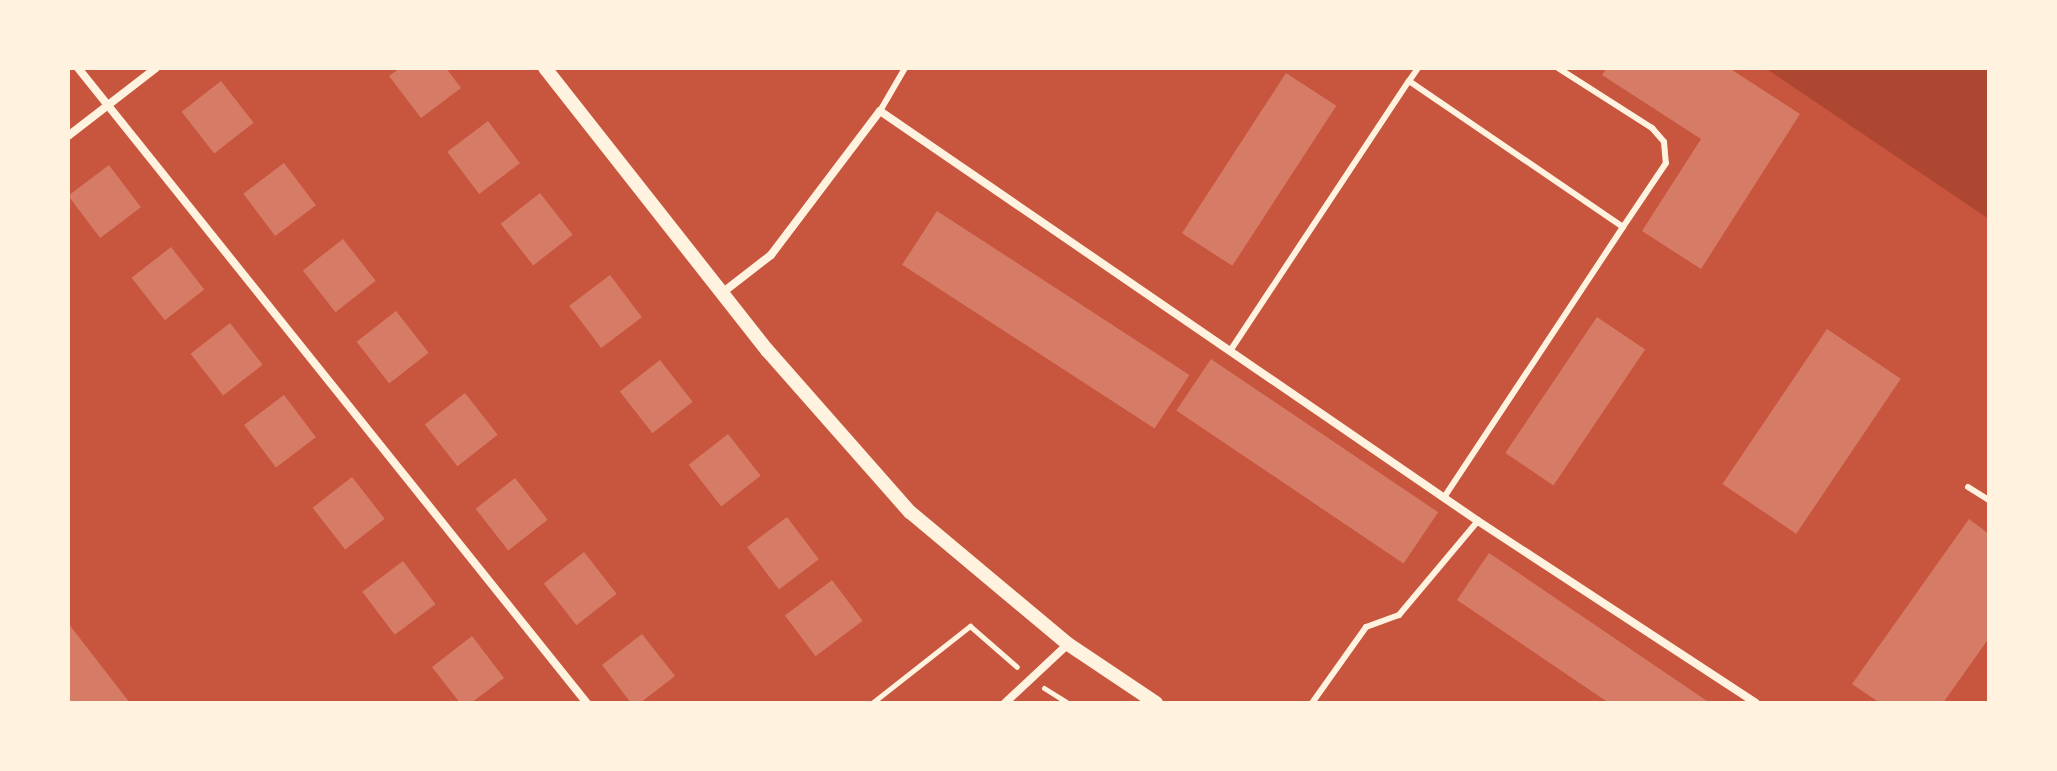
<!DOCTYPE html>
<html>
<head>
<meta charset="utf-8">
<style>
  body { margin:0 }
  #map { position:relative; width:2057px; height:771px; overflow:hidden; background:#c8553d; font-family:Manrope,sans-serif }
  div>[style] { position:absolute }
  [style*='--x'] { left:calc(var(--x)*1px); top:calc(var(--y)*1px); width:calc(var(--w)*1px); rotate:calc(var(--a)*1deg) }
  .green>* { inset:0; background:#ae4732 }
  .building>* { inset:0; background:#d67c66; transform-origin:0 0 }
  .path>* { height:5px; margin:-2.5px; padding:0 2.5px; transform-origin:2.5px; border-radius:2.5px; background:#fff3e0 }
  .service>* { height:6px; margin:-3px; padding:0 3px; transform-origin:3px; border-radius:3px; background:#fff3e0 }
  .minor>* { height:8px; margin:-4px; padding:0 4px; transform-origin:4px; border-radius:4px; background:#fff3e0 }
  .tertiary>* { height:14px; margin:-7px; padding:0 7px; transform-origin:7px; border-radius:7px; background:#fff3e0 }
  span { translate:-50% -50%; white-space:nowrap; text-align:center; line-height:1.15; -webkit-text-stroke:7px #fff3e0; paint-order:stroke }
  .frame { position:absolute; inset:0; border:70px solid #fff3e0; pointer-events:none }
</style>
</head>
<body>
<div id="map">
  <div class="green">
    <i style="clip-path:polygon(1765px 68px,1989px 68px,1989px 219px)"></i>
  </div>
  <div class="building">
    <i style="clip-path:polygon(400px 68px,446px 68px,461px 88px,421px 118px,389px 76px)"></i>
    <i style="clip-path:polygon(1607px 68px,1729px 68px,1800px 114px,1701px 269px,1642px 231px,1701px 139px,1602px 75px)"></i>
    <i style="left:1286px;top:73px;width:60px;height:191px;rotate:33deg"></i>
    <i style="left:221px;top:81px;width:53px;height:50px;rotate:52deg"></i>
    <i style="left:488px;top:121px;width:53px;height:51px;rotate:53deg"></i>
    <i style="left:284px;top:163px;width:53px;height:51px;rotate:53deg"></i>
    <i style="left:109px;top:165px;width:53px;height:51px;rotate:53deg"></i>
    <i style="left:540px;top:193px;width:53px;height:50px;rotate:52deg"></i>
    <i style="left:937px;top:211px;width:301px;height:64px;rotate:33deg"></i>
    <i style="left:343px;top:239px;width:53px;height:51px;rotate:52deg"></i>
    <i style="left:171px;top:247px;width:54px;height:50px;rotate:52deg"></i>
    <i style="left:610px;top:275px;width:53px;height:51px;rotate:53deg"></i>
    <i style="left:396px;top:311px;width:53px;height:50px;rotate:52deg"></i>
    <i style="left:1597px;top:317px;width:58px;height:164px;rotate:34deg"></i>
    <i style="left:230px;top:323px;width:53px;height:50px;rotate:52deg"></i>
    <i style="left:1827px;top:329px;width:89px;height:187px;rotate:34deg"></i>
    <i style="left:1211px;top:359px;width:274px;height:62px;rotate:34deg"></i>
    <i style="left:660px;top:360px;width:53px;height:51px;rotate:52deg"></i>
    <i style="left:465px;top:393px;width:53px;height:51px;rotate:52deg"></i>
    <i style="left:284px;top:395px;width:53px;height:50px;rotate:53deg"></i>
    <i style="left:728px;top:434px;width:53px;height:50px;rotate:52deg"></i>
    <i style="left:352px;top:477px;width:53px;height:50px;rotate:52deg"></i>
    <i style="left:515px;top:478px;width:53px;height:50px;rotate:52deg"></i>
    <i style="left:787px;top:517px;width:53px;height:50px;rotate:53deg"></i>
    <i style="clip-path:polygon(1969px 519px,1989px 534px,1989px 638px,1943px 703px,1880px 703px,1852px 684px)"></i>
    <i style="left:584px;top:552px;width:53px;height:51px;rotate:52deg"></i>
    <i style="clip-path:polygon(1489px 553px,1710px 703px,1609px 703px,1457px 600px)"></i>
    <i style="left:403px;top:561px;width:54px;height:51px;rotate:53deg"></i>
    <i style="left:832px;top:580px;width:51px;height:59px;rotate:53deg"></i>
    <i style="clip-path:polygon(68px 623px,130px 703px,68px 703px)"></i>
    <i style="clip-path:polygon(642px 634px,675px 676px,640px 703px,631px 703px,602px 665px)"></i>
    <i style="clip-path:polygon(472px 636px,504px 678px,471px 703px,460px 703px,432px 667px)"></i>
  </div>
  <div class="path">
    <i style="--x:1044;--y:688;--w:28;--a:32"></i>
    <i style="--x:872;--y:703;--w:125;--a:-38.2"></i>
    <i style="--x:970;--y:626;--w:62;--a:41.1"></i>
  </div>
  <div class="service">
    <i style="--x:1558;--y:68;--w:112;--a:32.6"></i>
    <i style="--x:1652;--y:128;--w:18;--a:49"></i>
    <i style="--x:1664;--y:142;--w:21;--a:85"></i>
    <i style="--x:1666;--y:163;--w:77;--a:123.9"></i>
    <i style="--x:1409;--y:81;--w:16;--a:-55"></i>
    <i style="--x:880;--y:111;--w:50;--a:-59.8"></i>
    <i style="--x:1230;--y:351;--w:324;--a:-56.5"></i>
    <i style="--x:1409;--y:81;--w:259;--a:34.3"></i>
    <i style="--x:1623;--y:227;--w:324;--a:123.5"></i>
    <i style="--x:1968;--y:487;--w:25;--a:32"></i>
    <i style="--x:1312;--y:703;--w:93;--a:-54.6"></i>
    <i style="--x:1366;--y:627;--w:35;--a:-20"></i>
    <i style="--x:1399;--y:615;--w:123;--a:-50"></i>
  </div>
  <div class="minor">
    <i style="--x:78;--y:68;--w:814;--a:51.29"></i>
    <i style="--x:68;--y:136;--w:111;--a:-37.7"></i>
    <i style="--x:722;--y:293;--w:62;--a:-37.8"></i>
    <i style="--x:771;--y:255;--w:181;--a:-52.9"></i>
    <i style="--x:880;--y:111;--w:725;--a:34.44"></i>
    <i style="--x:1478;--y:521;--w:332;--a:33.2"></i>
    <i style="--x:1005;--y:703;--w:86;--a:-43.1"></i>
  </div>
  <div class="tertiary">
    <i style="--x:545;--y:68;--w:359;--a:51.8"></i>
    <i style="--x:767;--y:350;--w:216;--a:48.6"></i>
    <i style="--x:910;--y:512;--w:206;--a:39.9"></i>
    <i style="--x:1068;--y:644;--w:106;--a:33.8"></i>
  </div>
  <div class="frame"></div>
</div>
</body>
</html>
